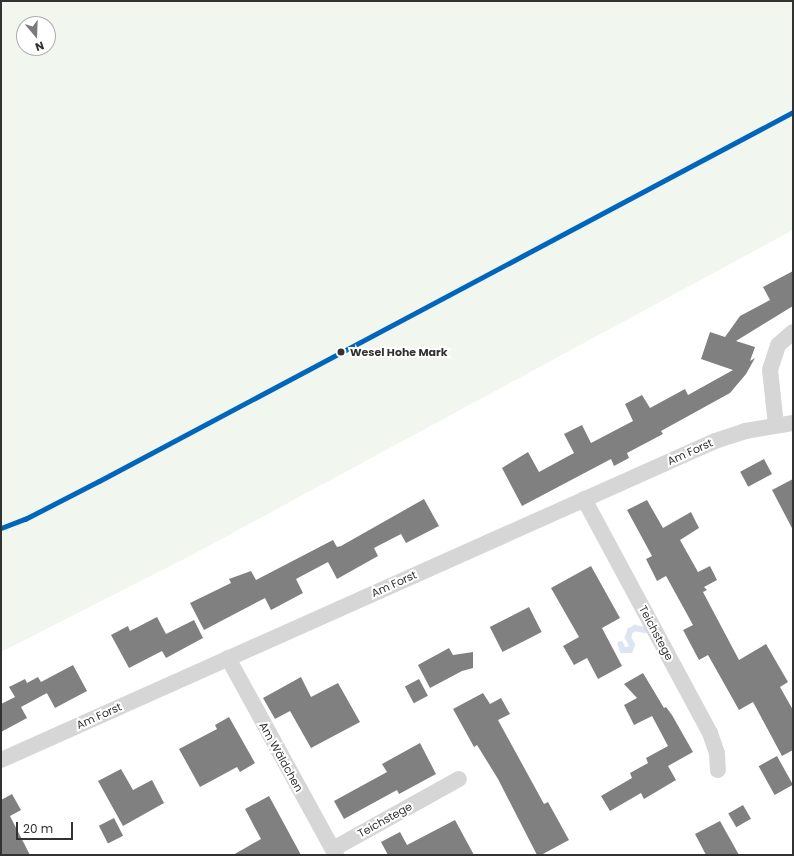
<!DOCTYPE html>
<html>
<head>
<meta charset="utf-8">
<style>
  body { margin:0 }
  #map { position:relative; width:794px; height:856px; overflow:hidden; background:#fff; font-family:Poppins,sans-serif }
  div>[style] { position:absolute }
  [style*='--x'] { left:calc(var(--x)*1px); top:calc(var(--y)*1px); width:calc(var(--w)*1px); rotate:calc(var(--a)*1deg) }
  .green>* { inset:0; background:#f1f6ee }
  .stream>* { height:5.5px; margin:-2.75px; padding:0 2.75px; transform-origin:2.75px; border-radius:2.75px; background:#dde5f2 }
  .building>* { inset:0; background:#808080; transform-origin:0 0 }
  .minor>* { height:16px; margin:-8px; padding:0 8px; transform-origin:8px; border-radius:8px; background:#d6d6d6 }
  .rail-1>* { height:5px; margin:-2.5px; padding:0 2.5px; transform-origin:2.5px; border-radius:2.5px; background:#0065bd }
  .dots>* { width:11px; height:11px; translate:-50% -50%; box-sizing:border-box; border:2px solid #fff; border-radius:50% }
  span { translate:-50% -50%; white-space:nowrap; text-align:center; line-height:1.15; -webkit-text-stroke:4px #fff; paint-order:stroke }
  .stop-label { font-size:11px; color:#323232; font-weight:700 }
  .left { translate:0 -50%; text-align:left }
  .street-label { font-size:11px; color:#323232 }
  .frame { position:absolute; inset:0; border:2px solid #323232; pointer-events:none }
  .north { position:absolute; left:16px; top:16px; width:40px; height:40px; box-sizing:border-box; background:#fff; border:1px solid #adadad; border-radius:50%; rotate:161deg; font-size:11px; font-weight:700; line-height:16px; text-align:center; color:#323232 }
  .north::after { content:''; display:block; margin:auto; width:14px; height:18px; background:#7a7a7a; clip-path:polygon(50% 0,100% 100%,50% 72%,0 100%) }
  .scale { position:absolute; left:16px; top:822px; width:57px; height:18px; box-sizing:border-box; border:2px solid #323232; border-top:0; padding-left:5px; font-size:12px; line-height:14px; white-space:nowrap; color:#323232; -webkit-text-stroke:3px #fff; paint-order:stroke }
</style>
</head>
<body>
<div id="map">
  <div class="green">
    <i style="clip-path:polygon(evenodd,1px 1px,793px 1px,793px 230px,190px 556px,1px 652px,1px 1px,24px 24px,48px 24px,48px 48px,24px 48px,24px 24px)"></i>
  </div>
  <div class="stream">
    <i style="--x:621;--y:644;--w:6;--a:72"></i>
    <i style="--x:623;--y:650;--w:7;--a:0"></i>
    <i style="--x:630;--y:650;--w:5;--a:-68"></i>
    <i style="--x:632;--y:645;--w:8;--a:-120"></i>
    <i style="--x:628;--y:638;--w:7;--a:-74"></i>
    <i style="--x:630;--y:631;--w:6;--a:-31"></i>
    <i style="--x:635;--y:628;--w:10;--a:11"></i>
  </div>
  <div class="building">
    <i style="clip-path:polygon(793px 271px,793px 306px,736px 341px,755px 347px,750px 361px,755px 358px,746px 374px,730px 393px,661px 431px,663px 434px,627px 453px,629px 458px,614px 466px,611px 459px,522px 506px,502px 468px,528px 452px,539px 472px,574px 453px,564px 434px,582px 425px,591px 443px,633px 421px,625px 404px,642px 395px,650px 408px,685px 389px,688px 395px,733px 370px,701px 359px,710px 332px,725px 337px,740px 316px,770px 300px,763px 287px)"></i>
    <i style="left:764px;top:459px;width:17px;height:27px;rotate:62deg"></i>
    <i style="clip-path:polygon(793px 479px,793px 530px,772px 490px)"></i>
    <i style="clip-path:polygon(424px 499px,439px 526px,406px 543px,401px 534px,374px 548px,378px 556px,337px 579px,328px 562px,296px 579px,303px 593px,271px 610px,265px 598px,204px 630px,190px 603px,231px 583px,229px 579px,251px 571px,256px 580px,333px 540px,337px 547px,341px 546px)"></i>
    <i style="clip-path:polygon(647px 500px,663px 528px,691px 512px,699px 528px,680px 540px,698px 572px,710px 566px,717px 580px,704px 587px,707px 590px,703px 592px,739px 660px,766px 644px,788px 682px,780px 687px,793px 710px,793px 750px,782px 756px,753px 702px,739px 710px,708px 655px,699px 660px,683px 630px,693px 625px,666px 576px,657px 581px,646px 559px,652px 556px,627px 510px)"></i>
    <i style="clip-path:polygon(591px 566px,620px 618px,602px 628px,622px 666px,598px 679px,587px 658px,574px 665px,563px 646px,579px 637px,551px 588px)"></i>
    <i style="left:529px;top:607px;width:28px;height:44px;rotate:63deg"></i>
    <i style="clip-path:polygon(157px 617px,166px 634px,194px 620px,203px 638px,166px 658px,162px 651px,129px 668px,111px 635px,128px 626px,130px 631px)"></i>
    <i style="clip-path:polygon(449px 648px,453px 655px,473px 652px,473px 668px,462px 671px,430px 688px,418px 665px)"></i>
    <i style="clip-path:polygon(73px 665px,87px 691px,55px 708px,43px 686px,47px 693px,21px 707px,27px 718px,1px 732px,1px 704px,15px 697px,9px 687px,25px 679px,27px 683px,38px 677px,41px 682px)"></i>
    <i style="clip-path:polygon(643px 673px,664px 708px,666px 707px,672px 715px,693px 752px,668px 766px,676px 780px,644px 799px,641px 793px,610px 811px,601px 796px,632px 778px,630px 773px,648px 763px,646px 758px,668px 746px,652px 716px,634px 725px,624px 705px,637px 698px,624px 684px)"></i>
    <i style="clip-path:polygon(301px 677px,311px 697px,338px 683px,360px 722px,311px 748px,290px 711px,275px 719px,263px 698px)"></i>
    <i style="left:419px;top:679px;width:19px;height:16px;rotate:62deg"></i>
    <i style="clip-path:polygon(483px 693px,490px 704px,501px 698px,510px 714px,498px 720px,544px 804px,548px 802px,569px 840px,541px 855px,537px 855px,498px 779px,477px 745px,474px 747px,453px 709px)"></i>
    <i style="clip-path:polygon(229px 717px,255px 763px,240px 772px,237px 767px,200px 787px,179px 749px,217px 729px,215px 725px)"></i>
    <i style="clip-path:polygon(420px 743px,436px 774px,399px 794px,397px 790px,344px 819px,334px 801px,387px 772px,382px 764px)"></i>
    <i style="left:777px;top:756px;width:33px;height:21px;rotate:61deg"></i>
    <i style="clip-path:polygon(121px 769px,133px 790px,152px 780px,164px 803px,123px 826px,98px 781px)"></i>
    <i style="clip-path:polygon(12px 794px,21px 810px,10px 816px,30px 855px,1px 855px,1px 800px)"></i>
    <i style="clip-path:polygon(269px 796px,301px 855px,233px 855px,261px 839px,245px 809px)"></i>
    <i style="left:743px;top:805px;width:16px;height:17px;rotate:60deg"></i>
    <i style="left:114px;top:818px;width:20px;height:17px;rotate:63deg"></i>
    <i style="clip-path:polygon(455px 820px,474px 855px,388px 855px,381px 842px,400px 832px,407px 845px)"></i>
    <i style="clip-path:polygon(720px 821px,739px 855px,706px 855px,695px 834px)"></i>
  </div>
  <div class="minor">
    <i style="--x:776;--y:425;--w:55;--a:-96.2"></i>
    <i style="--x:770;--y:370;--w:26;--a:-72"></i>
    <i style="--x:778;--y:345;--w:20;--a:-41"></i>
    <i style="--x:584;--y:499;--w:266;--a:61.7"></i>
    <i style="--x:710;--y:733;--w:21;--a:71"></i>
    <i style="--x:717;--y:753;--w:17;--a:87"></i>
    <i style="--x:228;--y:658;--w:225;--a:61.3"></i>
    <i style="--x:1;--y:760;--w:782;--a:-24.07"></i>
    <i style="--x:715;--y:441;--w:32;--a:-18"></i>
    <i style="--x:745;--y:431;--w:49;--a:-9.5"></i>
    <i style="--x:333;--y:849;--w:144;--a:-29.1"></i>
  </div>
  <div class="rail-1">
    <i style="--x:1;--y:528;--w:26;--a:-21"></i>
    <i style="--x:25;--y:519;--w:83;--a:-27.2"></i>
    <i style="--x:99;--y:481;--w:786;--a:-28"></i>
  </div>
  <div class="dots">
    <i style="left:341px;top:352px;background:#323232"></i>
  </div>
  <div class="stop-label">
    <span class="left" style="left:350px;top:352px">Wesel Hohe Mark</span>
  </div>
  <div class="street-label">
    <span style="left:690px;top:452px;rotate:-24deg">Am Forst</span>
    <span style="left:394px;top:584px;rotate:-24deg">Am Forst</span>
    <span style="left:656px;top:633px;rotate:62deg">Teichstege</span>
    <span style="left:99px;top:716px;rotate:-24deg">Am Forst</span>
    <span style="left:281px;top:757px;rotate:61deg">Am Wäldchen</span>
    <span style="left:385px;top:820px;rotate:-29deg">Teichstege</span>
  </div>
  <div class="frame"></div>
  <div class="north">N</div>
  <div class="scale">20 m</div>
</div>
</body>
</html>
